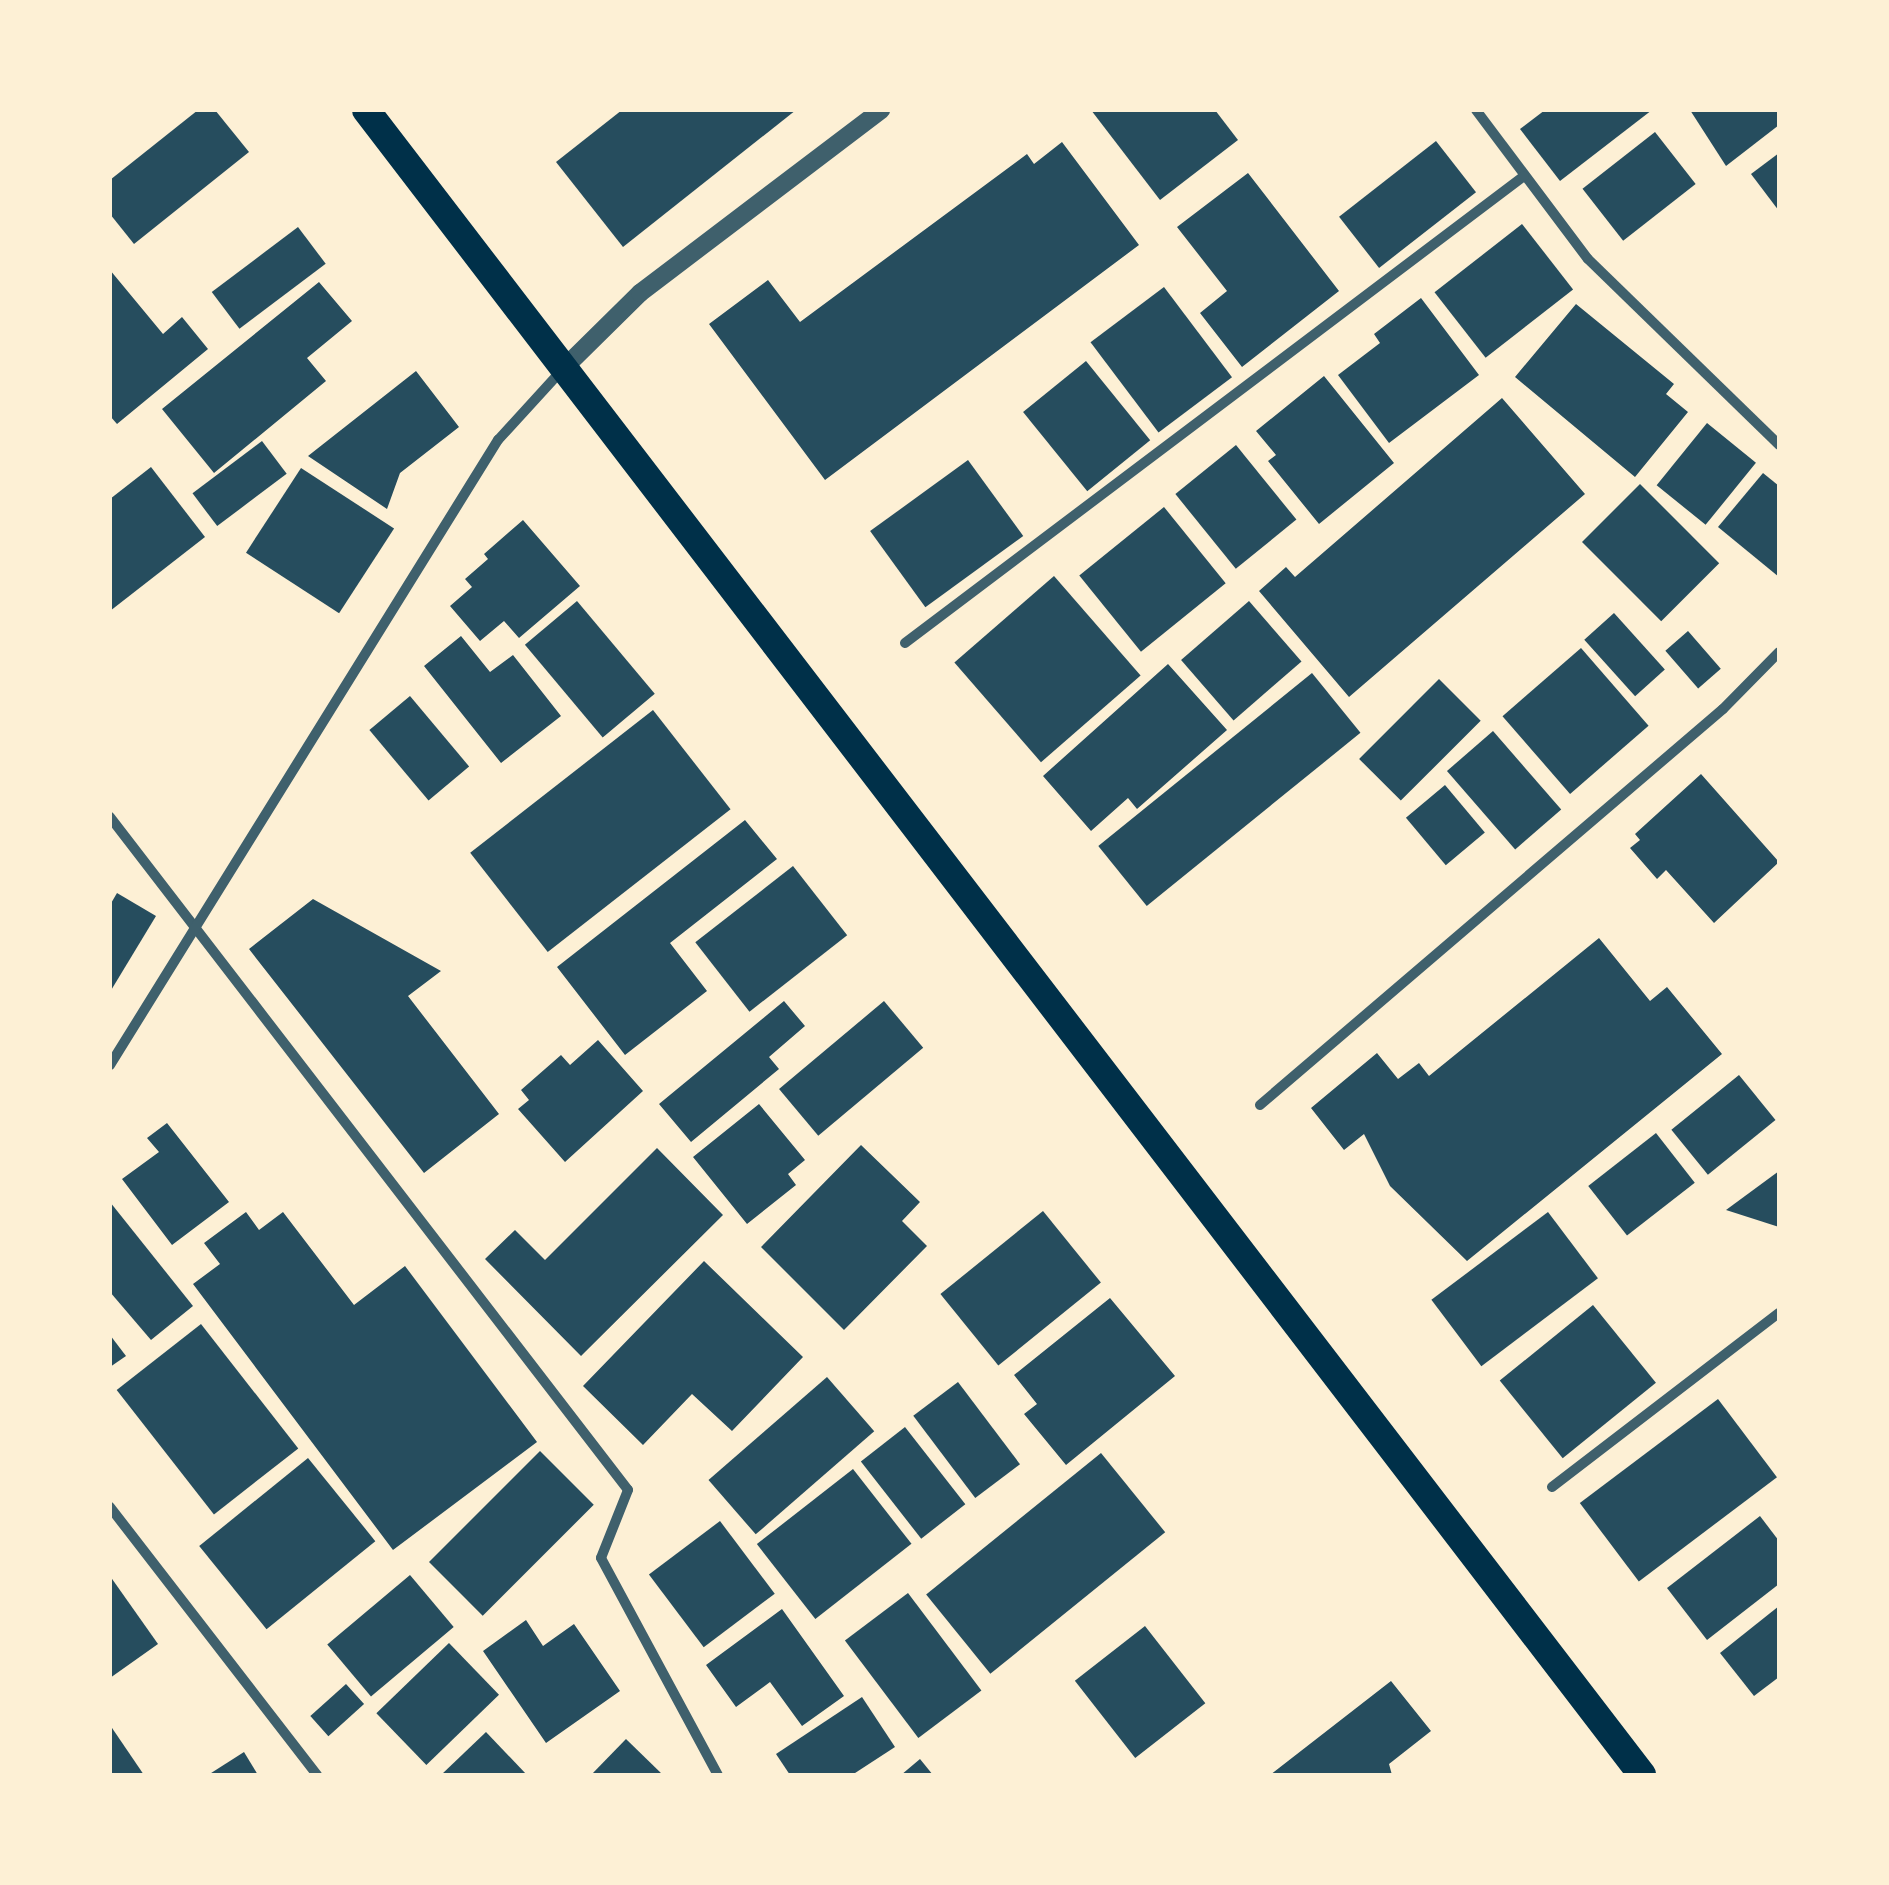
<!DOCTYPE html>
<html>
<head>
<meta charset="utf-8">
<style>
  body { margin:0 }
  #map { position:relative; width:1889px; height:1885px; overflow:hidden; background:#fdf0d5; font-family:Literata,serif }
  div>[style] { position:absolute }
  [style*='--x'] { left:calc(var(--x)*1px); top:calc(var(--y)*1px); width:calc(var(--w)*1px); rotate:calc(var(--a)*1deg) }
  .building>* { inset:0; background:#264d5e; transform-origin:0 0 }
  .minor>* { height:10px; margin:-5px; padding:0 5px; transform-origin:5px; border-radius:5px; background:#3f606c }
  .tertiary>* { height:18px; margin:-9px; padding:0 9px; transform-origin:9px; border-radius:9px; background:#3f606c }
  .trunk>* { height:28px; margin:-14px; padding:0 14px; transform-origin:14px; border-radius:14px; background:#003049 }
  span { translate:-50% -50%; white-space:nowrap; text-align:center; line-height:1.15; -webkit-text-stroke:8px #fdf0d5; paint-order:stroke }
  .frame { position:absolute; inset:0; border:112px solid #fdf0d5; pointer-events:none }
</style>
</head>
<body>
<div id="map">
  <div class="building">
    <i style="clip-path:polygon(198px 110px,215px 110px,249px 152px,134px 244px,110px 214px,110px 180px)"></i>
    <i style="clip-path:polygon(622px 110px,796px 110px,623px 247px,556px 162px)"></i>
    <i style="clip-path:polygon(1091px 110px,1215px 110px,1238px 140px,1160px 200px)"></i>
    <i style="clip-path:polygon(1545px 110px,1652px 110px,1560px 181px,1520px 129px)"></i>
    <i style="clip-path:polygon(1690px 110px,1779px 110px,1779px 125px,1726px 166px)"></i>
    <i style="left:1655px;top:132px;width:66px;height:92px;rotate:52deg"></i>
    <i style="left:1436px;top:141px;width:65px;height:123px;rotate:52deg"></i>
    <i style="clip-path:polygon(1062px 142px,1139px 245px,825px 480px,709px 324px,768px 280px,800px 322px,1027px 154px,1034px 164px)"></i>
    <i style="clip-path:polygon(1779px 153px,1779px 211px,1751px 174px)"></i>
    <i style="clip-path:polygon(1248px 173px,1339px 291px,1242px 367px,1200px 313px,1227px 291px,1177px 227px)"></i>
    <i style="left:1522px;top:224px;width:83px;height:111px;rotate:52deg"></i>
    <i style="left:298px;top:227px;width:46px;height:108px;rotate:53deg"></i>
    <i style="clip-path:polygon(110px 270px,163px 334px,182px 317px,208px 349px,117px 424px,110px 416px)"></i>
    <i style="clip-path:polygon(319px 282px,352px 321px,307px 358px,326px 381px,214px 473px,162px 409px)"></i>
    <i style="left:1164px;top:287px;width:113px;height:92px;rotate:53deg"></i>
    <i style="clip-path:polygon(1421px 298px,1479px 375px,1389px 443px,1338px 375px,1380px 343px,1374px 334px)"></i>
    <i style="clip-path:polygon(1576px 304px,1674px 384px,1666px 394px,1688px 412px,1635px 477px,1515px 377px)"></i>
    <i style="left:1086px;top:361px;width:102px;height:81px;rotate:51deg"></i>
    <i style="clip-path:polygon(416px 371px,459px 427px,400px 473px,387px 509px,308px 456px)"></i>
    <i style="clip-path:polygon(1324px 376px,1394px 463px,1319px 524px,1268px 461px,1276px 455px,1256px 431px)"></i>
    <i style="clip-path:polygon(1502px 398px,1585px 494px,1349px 697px,1259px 591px,1286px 567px,1295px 577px)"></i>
    <i style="left:1707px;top:423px;width:63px;height:80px;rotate:39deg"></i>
    <i style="left:262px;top:441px;width:41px;height:87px;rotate:53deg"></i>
    <i style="left:1236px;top:445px;width:96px;height:78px;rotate:51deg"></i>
    <i style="left:968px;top:460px;width:94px;height:121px;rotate:54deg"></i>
    <i style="clip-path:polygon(151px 467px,205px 537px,110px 611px,110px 499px)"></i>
    <i style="left:301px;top:468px;width:111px;height:101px;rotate:33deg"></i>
    <i style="clip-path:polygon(1763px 473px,1779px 486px,1779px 577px,1718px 527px)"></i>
    <i style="left:1640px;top:484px;width:112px;height:82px;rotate:45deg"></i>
    <i style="left:1164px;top:507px;width:98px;height:109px;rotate:51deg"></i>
    <i style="clip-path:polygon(523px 520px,580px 586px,519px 638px,504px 621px,480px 641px,450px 606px,472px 587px,465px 579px,488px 559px,484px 554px)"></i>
    <i style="left:1054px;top:576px;width:132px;height:132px;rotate:49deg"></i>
    <i style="left:577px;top:601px;width:121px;height:68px;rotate:50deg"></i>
    <i style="left:1249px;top:601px;width:80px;height:90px;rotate:49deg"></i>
    <i style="left:1614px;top:613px;width:76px;height:40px;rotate:48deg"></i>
    <i style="left:1688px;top:631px;width:50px;height:30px;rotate:49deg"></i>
    <i style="clip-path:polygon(461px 636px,490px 672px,513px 655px,561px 716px,501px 763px,424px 666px)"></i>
    <i style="left:1581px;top:648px;width:103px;height:104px;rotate:49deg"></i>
    <i style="clip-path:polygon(1168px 664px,1227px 730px,1137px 809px,1128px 798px,1091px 831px,1043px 776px)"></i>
    <i style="left:1312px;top:673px;width:77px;height:275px;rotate:51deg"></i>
    <i style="left:1439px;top:679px;width:59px;height:113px;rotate:45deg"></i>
    <i style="left:410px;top:696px;width:92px;height:53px;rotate:50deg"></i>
    <i style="left:653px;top:710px;width:126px;height:232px;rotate:52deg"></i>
    <i style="left:1493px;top:731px;width:104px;height:61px;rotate:49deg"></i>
    <i style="clip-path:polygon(1701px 774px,1779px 862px,1714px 923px,1666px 870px,1657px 879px,1630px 848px,1640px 840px,1635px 834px)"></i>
    <i style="left:1445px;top:785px;width:62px;height:51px;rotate:50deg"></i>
    <i style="clip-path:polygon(745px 820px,777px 859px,670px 943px,707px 991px,625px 1055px,557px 967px)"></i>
    <i style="left:793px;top:866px;width:88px;height:124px;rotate:52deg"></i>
    <i style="clip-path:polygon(117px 893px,156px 916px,110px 992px,110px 905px)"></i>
    <i style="clip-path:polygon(313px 899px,441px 971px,408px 996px,499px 1114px,424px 1173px,249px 949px)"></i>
    <i style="clip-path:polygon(1599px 938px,1650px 1001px,1667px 987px,1722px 1054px,1467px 1261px,1390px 1186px,1364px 1134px,1344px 1150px,1311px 1108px,1377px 1053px,1398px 1079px,1419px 1063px,1429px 1076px)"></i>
    <i style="clip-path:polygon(784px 1001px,805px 1026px,769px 1057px,779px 1069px,691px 1142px,659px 1104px)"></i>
    <i style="left:884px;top:1001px;width:61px;height:137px;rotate:50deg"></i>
    <i style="clip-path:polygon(598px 1040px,643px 1091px,565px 1162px,518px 1109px,529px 1100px,521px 1090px,561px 1055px,570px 1065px)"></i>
    <i style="left:1739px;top:1075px;width:58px;height:87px;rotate:51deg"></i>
    <i style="clip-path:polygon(759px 1104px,805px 1160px,788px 1174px,796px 1185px,747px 1224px,693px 1157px)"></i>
    <i style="clip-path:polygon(167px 1123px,229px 1202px,172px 1245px,122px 1179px,159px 1152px,147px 1138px)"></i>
    <i style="left:1656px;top:1133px;width:63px;height:86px;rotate:52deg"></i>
    <i style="clip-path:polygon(861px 1145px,920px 1202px,902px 1221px,927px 1246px,844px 1330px,761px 1247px)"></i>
    <i style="clip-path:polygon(657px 1148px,723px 1215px,581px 1356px,485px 1259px,515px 1230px,545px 1260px)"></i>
    <i style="clip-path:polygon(1779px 1171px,1779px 1227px,1726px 1210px)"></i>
    <i style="clip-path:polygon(110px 1202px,193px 1306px,151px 1340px,110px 1292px)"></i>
    <i style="left:1043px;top:1211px;width:92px;height:132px;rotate:51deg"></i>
    <i style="clip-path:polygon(246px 1212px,259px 1230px,283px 1212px,354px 1305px,405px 1266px,537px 1442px,393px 1550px,193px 1284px,220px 1264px,204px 1243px)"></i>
    <i style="left:1548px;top:1212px;width:83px;height:146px;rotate:53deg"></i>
    <i style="clip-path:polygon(704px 1261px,803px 1357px,732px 1431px,692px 1394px,643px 1445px,583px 1386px)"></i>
    <i style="clip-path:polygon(1110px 1298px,1175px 1376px,1066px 1465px,1024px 1414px,1037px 1404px,1014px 1375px)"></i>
    <i style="left:1593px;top:1305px;width:100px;height:120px;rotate:51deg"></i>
    <i style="left:201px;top:1324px;width:158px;height:107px;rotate:52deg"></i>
    <i style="clip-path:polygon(110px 1335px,126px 1356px,110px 1367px)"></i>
    <i style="left:827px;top:1377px;width:72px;height:157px;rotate:49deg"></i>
    <i style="left:958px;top:1382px;width:103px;height:56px;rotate:53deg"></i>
    <i style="left:1718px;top:1399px;width:98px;height:173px;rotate:53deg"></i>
    <i style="left:905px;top:1427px;width:98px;height:56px;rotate:52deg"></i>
    <i style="left:540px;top:1451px;width:76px;height:157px;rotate:45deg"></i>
    <i style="left:1101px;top:1453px;width:102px;height:225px;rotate:51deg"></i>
    <i style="left:308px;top:1458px;width:107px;height:140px;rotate:51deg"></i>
    <i style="left:853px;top:1469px;width:95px;height:122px;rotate:52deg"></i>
    <i style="clip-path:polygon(1760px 1516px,1779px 1541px,1779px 1584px,1707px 1640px,1667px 1588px)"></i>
    <i style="left:720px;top:1521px;width:91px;height:89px;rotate:53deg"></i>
    <i style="left:410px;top:1575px;width:68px;height:108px;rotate:50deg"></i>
    <i style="clip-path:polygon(110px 1576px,158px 1644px,110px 1678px)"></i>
    <i style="left:908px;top:1593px;width:122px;height:79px;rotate:53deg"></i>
    <i style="clip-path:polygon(1779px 1606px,1779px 1677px,1754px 1696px,1720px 1653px)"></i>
    <i style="clip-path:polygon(782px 1609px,844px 1696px,802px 1726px,770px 1682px,736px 1707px,706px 1665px)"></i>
    <i style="clip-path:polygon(526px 1620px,543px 1646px,574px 1624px,620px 1691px,546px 1743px,483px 1651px)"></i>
    <i style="left:1145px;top:1626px;width:98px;height:89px;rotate:52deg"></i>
    <i style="left:449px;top:1643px;width:72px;height:101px;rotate:46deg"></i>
    <i style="clip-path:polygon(1391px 1681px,1431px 1731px,1389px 1764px,1392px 1775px,1270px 1775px)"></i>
    <i style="left:346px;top:1684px;width:27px;height:48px;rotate:48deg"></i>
    <i style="clip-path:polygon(862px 1697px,895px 1747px,852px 1775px,790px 1775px,776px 1754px)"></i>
    <i style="clip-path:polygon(110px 1725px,144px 1775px,110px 1775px)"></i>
    <i style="clip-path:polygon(486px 1732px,527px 1775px,441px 1775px)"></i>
    <i style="clip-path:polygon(626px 1739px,663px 1775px,591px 1775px)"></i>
    <i style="clip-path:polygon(244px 1752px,258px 1775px,208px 1775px)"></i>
    <i style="clip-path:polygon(920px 1759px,933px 1775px,901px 1775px)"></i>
  </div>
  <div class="minor">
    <i style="--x:1476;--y:110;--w:186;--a:53.1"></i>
    <i style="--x:1588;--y:259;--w:267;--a:44.2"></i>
    <i style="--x:905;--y:643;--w:775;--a:-37.03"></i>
    <i style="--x:110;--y:817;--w:849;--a:52.41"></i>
    <i style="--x:628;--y:1490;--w:73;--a:111.7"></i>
    <i style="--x:601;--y:1558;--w:247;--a:61.7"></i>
    <i style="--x:110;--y:1065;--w:736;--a:-58.17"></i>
    <i style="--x:498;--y:440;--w:93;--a:-47.6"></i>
    <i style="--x:1260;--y:1105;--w:609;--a:-40.54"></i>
    <i style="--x:1723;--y:709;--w:80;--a:-45.5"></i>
    <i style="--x:1552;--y:1487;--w:286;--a:-37.5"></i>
    <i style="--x:110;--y:1507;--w:339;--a:52.3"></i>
  </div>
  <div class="tertiary">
    <i style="--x:562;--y:370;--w:110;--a:-44.6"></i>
    <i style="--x:640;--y:293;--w:303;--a:-37.2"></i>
  </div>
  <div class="trunk">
    <i style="--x:366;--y:110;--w:2098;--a:52.53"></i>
  </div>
  <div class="frame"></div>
</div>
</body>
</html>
